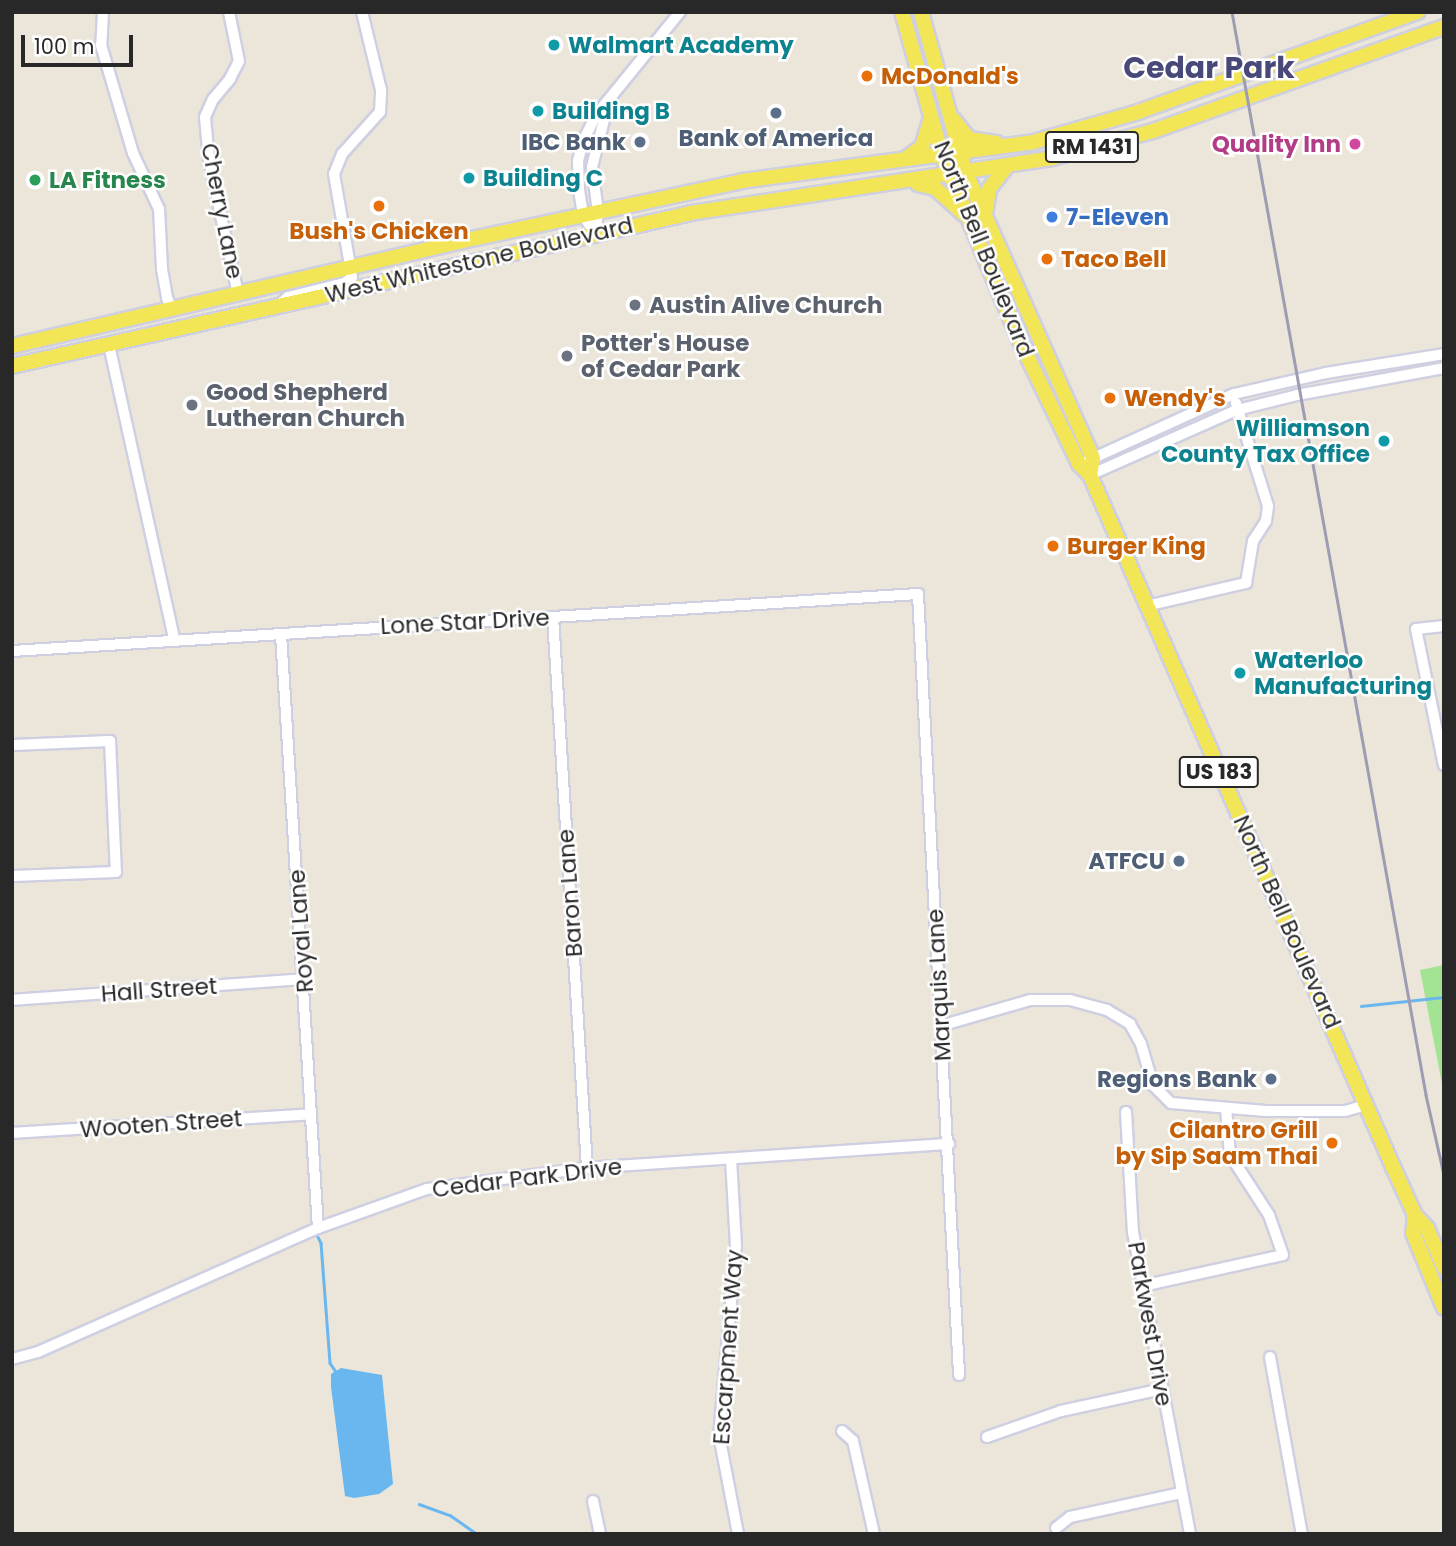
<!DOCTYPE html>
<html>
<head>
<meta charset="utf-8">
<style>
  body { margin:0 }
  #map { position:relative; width:1456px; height:1546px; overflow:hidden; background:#ebe6d9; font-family:Poppins,sans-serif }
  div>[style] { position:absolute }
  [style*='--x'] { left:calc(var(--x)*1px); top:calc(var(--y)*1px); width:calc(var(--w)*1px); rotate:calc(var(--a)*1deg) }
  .green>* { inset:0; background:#a3e394 }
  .water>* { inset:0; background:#6ab7f0 }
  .stream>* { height:2.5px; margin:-1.25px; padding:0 1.25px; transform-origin:1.25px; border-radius:1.25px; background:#6ab7f0 }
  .roads { filter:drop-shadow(2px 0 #cfcfe2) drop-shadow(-2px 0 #cfcfe2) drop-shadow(0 2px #cfcfe2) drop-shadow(0 -2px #cfcfe2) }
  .minor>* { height:10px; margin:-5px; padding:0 5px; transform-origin:5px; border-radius:5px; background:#fff }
  .major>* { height:14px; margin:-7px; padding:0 7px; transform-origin:7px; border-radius:7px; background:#f2e657 }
  .rail>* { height:2.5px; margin:-1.25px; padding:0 1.25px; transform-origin:1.25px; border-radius:1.25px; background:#9d9cb3 }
  .dots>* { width:19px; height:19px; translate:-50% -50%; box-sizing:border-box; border:4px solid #fff; border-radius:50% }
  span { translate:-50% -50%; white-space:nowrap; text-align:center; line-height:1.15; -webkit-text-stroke:5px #fff; paint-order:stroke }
  .shield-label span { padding:2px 5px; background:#fff; border:2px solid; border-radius:5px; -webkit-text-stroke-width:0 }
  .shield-label { font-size:21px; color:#282828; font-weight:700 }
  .culture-label { font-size:23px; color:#0d838f; font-weight:700 }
  .left { translate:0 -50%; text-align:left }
  .right { translate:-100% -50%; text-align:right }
  .food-label { font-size:23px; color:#c56008; font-weight:700 }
  .service-label { font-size:23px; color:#4e5e75; font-weight:700 }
  .hotel-label { font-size:23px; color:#b23c85; font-weight:700 }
  .leisure-label { font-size:23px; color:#27864d; font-weight:700 }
  .street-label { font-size:23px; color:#282828 }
  .shop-label { font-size:23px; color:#366cbe; font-weight:700 }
  .worship-label { font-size:23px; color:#5b616d; font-weight:700 }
  .district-label { font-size:30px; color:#484979; font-weight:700 }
  .frame { position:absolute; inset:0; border:14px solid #282828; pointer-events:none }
  .scale { position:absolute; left:21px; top:35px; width:112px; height:32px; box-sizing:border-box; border:4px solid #282828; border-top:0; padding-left:9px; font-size:21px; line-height:24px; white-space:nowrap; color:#282828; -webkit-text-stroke:5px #fff; paint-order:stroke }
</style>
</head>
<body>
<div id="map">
  <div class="green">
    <i style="clip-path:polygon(1444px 965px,1444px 1094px,1420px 970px)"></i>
  </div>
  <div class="water">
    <i style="clip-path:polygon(341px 1368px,382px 1375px,393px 1484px,379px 1494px,354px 1498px,345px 1496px,331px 1387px,331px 1374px)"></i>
  </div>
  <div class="stream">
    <i style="--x:1361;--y:1006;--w:83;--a:-6.2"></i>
    <i style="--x:317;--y:1235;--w:9;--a:63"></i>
    <i style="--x:321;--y:1243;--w:120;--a:85.7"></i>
    <i style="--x:330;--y:1363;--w:11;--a:56"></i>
    <i style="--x:419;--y:1504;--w:33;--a:20"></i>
    <i style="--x:450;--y:1515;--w:33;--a:35"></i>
  </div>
  <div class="roads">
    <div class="minor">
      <i style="--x:103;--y:12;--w:33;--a:93"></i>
      <i style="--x:101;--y:45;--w:113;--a:73.5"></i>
      <i style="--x:133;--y:153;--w:62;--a:65.1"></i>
      <i style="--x:159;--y:209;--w:60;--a:87.1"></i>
      <i style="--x:162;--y:269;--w:29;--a:80"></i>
      <i style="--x:167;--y:298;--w:13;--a:67"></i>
      <i style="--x:229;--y:12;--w:50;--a:78.5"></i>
      <i style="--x:239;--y:61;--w:20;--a:117"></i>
      <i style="--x:230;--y:79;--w:26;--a:130"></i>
      <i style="--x:213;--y:99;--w:20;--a:114"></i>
      <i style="--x:205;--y:117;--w:44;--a:84.8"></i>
      <i style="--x:209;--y:161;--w:136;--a:77.7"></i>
      <i style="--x:595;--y:234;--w:22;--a:-122"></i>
      <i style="--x:583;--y:215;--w:26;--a:-99"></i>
      <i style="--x:579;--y:189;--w:28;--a:-92"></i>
      <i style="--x:578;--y:161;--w:21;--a:-76"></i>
      <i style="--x:583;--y:141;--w:30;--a:-63"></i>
      <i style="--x:597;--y:114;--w:132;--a:-50.9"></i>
      <i style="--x:595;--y:234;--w:22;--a:-82"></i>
      <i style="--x:598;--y:212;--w:45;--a:-97.6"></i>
      <i style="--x:592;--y:167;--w:65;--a:-75.7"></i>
      <i style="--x:279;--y:305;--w:12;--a:-42"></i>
      <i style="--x:288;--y:297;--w:59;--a:-13.8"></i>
      <i style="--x:345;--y:283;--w:9;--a:-41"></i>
      <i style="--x:352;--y:277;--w:105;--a:-99.9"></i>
      <i style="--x:334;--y:174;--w:22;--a:-68"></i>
      <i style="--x:342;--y:154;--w:57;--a:-47.9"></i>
      <i style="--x:380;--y:112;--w:22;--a:-87"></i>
      <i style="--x:381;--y:90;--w:80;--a:-103.7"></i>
      <i style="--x:109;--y:345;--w:301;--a:77.5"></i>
      <i style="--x:1087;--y:461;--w:162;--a:-24.5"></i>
      <i style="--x:1234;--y:394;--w:94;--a:-12.9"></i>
      <i style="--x:1326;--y:373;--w:120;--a:-9.1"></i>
      <i style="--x:1090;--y:475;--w:161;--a:-23.9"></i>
      <i style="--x:1237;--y:410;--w:62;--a:-14"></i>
      <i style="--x:1297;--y:395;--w:149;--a:-10.4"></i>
      <i style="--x:1146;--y:606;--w:103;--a:-13"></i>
      <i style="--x:1246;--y:583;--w:43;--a:-80.5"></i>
      <i style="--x:1253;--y:541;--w:24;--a:-57"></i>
      <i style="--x:1266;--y:521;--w:15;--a:-82"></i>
      <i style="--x:1268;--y:506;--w:108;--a:-107.3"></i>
      <i style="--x:553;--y:617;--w:552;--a:86.47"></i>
      <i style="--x:1444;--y:626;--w:28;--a:174"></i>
      <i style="--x:1416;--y:629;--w:139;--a:78.4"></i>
      <i style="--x:281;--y:634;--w:595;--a:86.44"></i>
      <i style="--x:12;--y:651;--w:908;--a:-3.6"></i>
      <i style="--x:918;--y:594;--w:782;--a:86.99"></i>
      <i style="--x:12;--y:745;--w:98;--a:-2.3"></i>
      <i style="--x:110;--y:741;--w:131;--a:87.4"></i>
      <i style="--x:116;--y:872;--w:104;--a:177.8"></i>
      <i style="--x:12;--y:1000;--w:294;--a:-4.1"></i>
      <i style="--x:940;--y:1026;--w:94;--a:-16.1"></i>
      <i style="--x:1030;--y:1000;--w:40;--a:0"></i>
      <i style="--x:1070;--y:1000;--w:38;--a:15"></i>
      <i style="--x:1107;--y:1010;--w:27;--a:31"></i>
      <i style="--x:1130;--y:1024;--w:23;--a:61"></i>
      <i style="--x:1141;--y:1044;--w:43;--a:73.7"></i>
      <i style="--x:1153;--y:1085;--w:25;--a:45"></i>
      <i style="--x:1171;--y:1103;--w:95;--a:4.8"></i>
      <i style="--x:1266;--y:1111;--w:79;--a:0"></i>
      <i style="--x:1345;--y:1111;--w:22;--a:-16"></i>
      <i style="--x:1126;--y:1112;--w:120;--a:86.7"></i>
      <i style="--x:1133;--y:1232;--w:307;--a:79.3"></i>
      <i style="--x:12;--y:1133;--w:299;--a:-3.6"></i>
      <i style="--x:731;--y:1159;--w:87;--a:86.7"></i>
      <i style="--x:736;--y:1246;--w:190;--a:95.1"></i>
      <i style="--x:719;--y:1435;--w:101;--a:79.1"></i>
      <i style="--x:1142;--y:1286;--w:144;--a:-12.4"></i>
      <i style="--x:1283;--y:1255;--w:42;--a:-109.3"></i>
      <i style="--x:1269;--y:1215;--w:72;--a:-123"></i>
      <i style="--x:1230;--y:1155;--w:47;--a:-94.9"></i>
      <i style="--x:1270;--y:1357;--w:180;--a:79.8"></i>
      <i style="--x:12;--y:1359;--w:27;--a:-15"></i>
      <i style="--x:38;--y:1352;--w:306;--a:-23.9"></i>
      <i style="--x:318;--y:1228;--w:116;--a:-19.7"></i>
      <i style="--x:427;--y:1189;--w:161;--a:-7.5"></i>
      <i style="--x:587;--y:1168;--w:363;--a:-3.8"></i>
      <i style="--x:842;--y:1431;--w:15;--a:42"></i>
      <i style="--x:853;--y:1441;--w:95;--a:77.3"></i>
      <i style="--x:987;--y:1437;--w:78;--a:-19.4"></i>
      <i style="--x:1061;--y:1411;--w:103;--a:-12.3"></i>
      <i style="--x:593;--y:1501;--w:34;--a:78"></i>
      <i style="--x:1056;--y:1528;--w:18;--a:-38"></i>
      <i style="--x:1070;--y:1517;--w:114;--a:-12.2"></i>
    </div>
    <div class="major">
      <i style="--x:902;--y:12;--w:148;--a:74.4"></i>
      <i style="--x:942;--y:155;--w:197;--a:67.3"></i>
      <i style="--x:1018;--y:337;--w:141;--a:64.3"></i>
      <i style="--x:1079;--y:464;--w:16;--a:45"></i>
      <i style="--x:1090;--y:475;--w:755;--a:66.35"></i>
      <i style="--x:1393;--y:1167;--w:53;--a:65.4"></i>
      <i style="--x:1415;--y:1215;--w:18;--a:47"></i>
      <i style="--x:1427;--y:1228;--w:43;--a:66.4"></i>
      <i style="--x:921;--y:12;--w:167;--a:74.4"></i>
      <i style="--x:966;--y:173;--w:312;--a:66"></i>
      <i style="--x:1093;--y:458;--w:17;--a:100"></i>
      <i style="--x:954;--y:120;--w:24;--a:52"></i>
      <i style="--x:969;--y:139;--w:28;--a:8"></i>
      <i style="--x:908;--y:157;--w:17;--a:-36"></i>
      <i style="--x:922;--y:147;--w:28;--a:-73"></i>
      <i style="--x:918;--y:184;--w:17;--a:13"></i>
      <i style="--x:935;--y:188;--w:39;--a:42"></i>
      <i style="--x:985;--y:215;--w:26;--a:-81"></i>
      <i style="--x:989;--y:189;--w:29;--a:-52"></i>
      <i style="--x:12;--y:346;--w:477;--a:-13.1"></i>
      <i style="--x:477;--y:238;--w:271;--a:-12.1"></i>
      <i style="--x:742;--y:181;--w:294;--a:-7.6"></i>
      <i style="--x:1033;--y:142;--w:109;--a:-15.9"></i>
      <i style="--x:1138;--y:112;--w:297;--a:-19.7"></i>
      <i style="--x:12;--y:366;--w:701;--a:-12.69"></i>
      <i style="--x:696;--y:212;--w:360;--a:-8.6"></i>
      <i style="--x:1052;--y:158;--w:105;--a:-15"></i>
      <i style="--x:1153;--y:131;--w:309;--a:-19.7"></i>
      <i style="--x:1415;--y:1215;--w:18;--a:96"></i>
      <i style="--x:1413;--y:1233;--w:81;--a:67.5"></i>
    </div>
  </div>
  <div class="rail">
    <i style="--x:1232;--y:12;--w:1100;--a:79.84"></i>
    <i style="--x:1426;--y:1095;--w:82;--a:77.3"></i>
  </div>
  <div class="dots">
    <i style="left:554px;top:45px;background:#0f9aa8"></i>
    <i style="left:867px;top:76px;background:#e8710a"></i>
    <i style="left:538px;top:111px;background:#0f9aa8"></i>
    <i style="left:776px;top:113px;background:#5c6f8a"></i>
    <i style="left:640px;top:142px;background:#5c6f8a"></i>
    <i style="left:1355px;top:144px;background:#d1479c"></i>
    <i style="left:469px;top:178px;background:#0f9aa8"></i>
    <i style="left:35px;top:180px;background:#2e9e5b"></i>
    <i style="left:379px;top:206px;background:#e8710a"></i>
    <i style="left:1052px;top:217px;background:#3f7fe0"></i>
    <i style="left:1047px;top:259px;background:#e8710a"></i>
    <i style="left:635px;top:305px;background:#6b7280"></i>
    <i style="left:567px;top:356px;background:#6b7280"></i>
    <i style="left:1110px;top:398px;background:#e8710a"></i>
    <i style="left:192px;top:405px;background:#6b7280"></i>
    <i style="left:1384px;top:441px;background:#0f9aa8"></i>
    <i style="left:1053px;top:546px;background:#e8710a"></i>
    <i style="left:1240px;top:673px;background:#0f9aa8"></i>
    <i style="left:1179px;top:861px;background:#5c6f8a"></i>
    <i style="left:1271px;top:1079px;background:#5c6f8a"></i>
    <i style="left:1332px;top:1143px;background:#e8710a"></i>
  </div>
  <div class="shield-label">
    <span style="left:1092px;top:147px">RM 1431</span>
    <span style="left:1219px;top:772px">US 183</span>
  </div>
  <div class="culture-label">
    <span class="left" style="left:568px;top:45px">Walmart Academy</span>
    <span class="left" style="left:552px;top:111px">Building B</span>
    <span class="left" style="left:483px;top:178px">Building C</span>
    <span class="right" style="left:1370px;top:441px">Williamson<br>County Tax Office</span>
    <span class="left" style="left:1254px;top:673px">Waterloo<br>Manufacturing</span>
  </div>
  <div class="food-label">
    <span class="left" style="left:881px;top:76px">McDonald's</span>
    <span style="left:379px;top:231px">Bush's Chicken</span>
    <span class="left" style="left:1061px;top:259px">Taco Bell</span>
    <span class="left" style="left:1124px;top:398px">Wendy's</span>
    <span class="left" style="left:1067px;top:546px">Burger King</span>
    <span class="right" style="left:1318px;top:1143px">Cilantro Grill<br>by Sip Saam Thai</span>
  </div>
  <div class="service-label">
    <span style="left:776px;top:138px">Bank of America</span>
    <span class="right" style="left:626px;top:142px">IBC Bank</span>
    <span class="right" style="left:1165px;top:861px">ATFCU</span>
    <span class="right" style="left:1257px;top:1079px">Regions Bank</span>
  </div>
  <div class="hotel-label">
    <span class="right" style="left:1341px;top:144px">Quality Inn</span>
  </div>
  <div class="leisure-label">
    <span class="left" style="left:49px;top:180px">LA Fitness</span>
  </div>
  <div class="street-label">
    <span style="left:222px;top:211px;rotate:79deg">Cherry Lane</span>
    <span style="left:984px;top:249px;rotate:68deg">North Bell Boulevard</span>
    <span style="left:479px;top:260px;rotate:-13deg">West Whitestone Boulevard</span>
    <span style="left:465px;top:622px;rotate:-3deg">Lone Star Drive</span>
    <span style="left:570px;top:893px;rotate:-94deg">Baron Lane</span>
    <span style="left:1287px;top:922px;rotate:66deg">North Bell Boulevard</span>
    <span style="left:301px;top:931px;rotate:-94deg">Royal Lane</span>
    <span style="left:939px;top:985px;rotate:-93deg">Marquis Lane</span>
    <span style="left:159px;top:990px;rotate:-4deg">Hall Street</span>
    <span style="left:161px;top:1124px;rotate:-4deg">Wooten Street</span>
    <span style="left:527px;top:1178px;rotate:-7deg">Cedar Park Drive</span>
    <span style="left:1150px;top:1324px;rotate:80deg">Parkwest Drive</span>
    <span style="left:728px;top:1347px;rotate:-86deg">Escarpment Way</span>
  </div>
  <div class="shop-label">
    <span class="left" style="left:1066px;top:217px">7-Eleven</span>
  </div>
  <div class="worship-label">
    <span class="left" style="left:649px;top:305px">Austin Alive Church</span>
    <span class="left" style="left:581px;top:356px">Potter's House<br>of Cedar Park</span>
    <span class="left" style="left:206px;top:405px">Good Shepherd<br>Lutheran Church</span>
  </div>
  <div class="district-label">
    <span style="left:1209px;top:68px">Cedar Park</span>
  </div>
  <div class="frame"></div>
  <div class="scale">100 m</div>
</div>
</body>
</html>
